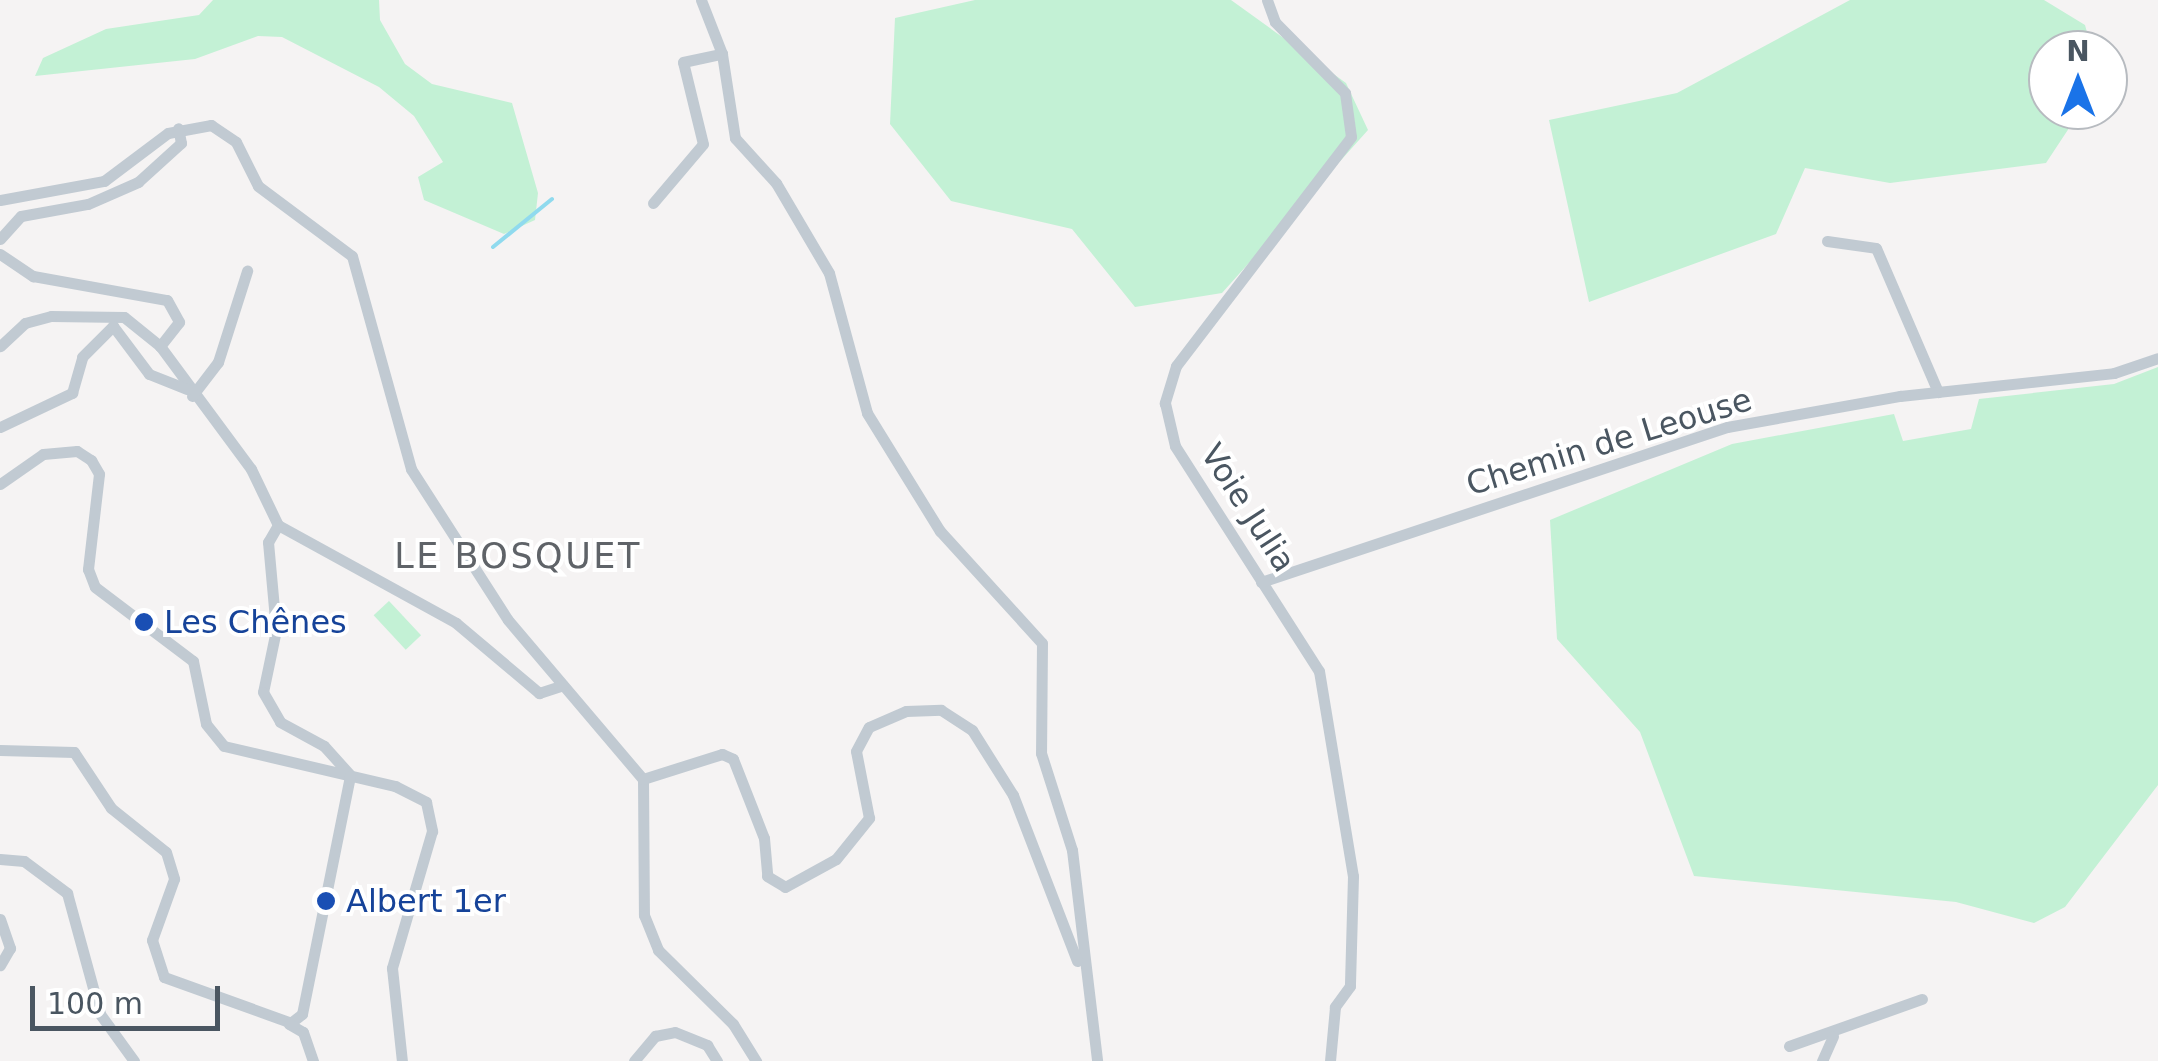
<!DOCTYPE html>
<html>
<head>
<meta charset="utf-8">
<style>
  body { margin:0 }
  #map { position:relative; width:2158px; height:1061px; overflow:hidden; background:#f5f3f3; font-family:"DejaVu Sans",sans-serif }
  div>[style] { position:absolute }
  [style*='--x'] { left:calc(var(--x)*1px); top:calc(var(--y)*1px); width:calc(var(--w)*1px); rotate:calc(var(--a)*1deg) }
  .green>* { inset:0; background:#c3f1d5; transform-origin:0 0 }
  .stream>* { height:4px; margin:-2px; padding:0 2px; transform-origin:2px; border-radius:2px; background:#90daee }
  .street>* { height:11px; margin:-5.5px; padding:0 5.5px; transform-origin:5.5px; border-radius:5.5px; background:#c1cad2 }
  .dots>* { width:28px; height:28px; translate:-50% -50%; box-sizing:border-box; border:5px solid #fff; border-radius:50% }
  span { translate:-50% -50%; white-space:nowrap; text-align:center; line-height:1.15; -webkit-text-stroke:8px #fff; paint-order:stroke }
  .street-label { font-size:32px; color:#4a5661 }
  .transit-label { font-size:32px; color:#164399 }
  .left { translate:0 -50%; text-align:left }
  .neighbourhood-label { font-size:35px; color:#5f6368; letter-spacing:2.5px }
  .north { position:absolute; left:2028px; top:30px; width:100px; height:100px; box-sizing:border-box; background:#fff; border:2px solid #b7bbc0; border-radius:50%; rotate:0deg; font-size:28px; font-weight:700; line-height:40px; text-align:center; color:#4a5661 }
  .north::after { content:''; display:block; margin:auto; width:35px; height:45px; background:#1a73e8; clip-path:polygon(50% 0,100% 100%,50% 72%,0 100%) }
  .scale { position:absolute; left:30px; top:986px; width:190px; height:45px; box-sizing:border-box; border:5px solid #4a5661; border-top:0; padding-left:12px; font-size:30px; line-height:35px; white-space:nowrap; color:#4a5661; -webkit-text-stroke:8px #fff; paint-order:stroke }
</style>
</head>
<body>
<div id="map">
  <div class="green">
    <i style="clip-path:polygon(213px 0,379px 0,380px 20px,405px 64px,432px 84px,512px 103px,538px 193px,535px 220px,504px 234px,424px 200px,418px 177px,443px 162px,414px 116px,379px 87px,282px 37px,258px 36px,195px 59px,35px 76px,43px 58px,106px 29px,199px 15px)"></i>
    <i style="clip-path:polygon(975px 0,1231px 0,1346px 83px,1368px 130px,1222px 293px,1135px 307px,1072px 229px,951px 201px,890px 124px,895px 18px)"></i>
    <i style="clip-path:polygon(1850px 0,2044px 0,2085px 25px,2092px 50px,2048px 50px,2048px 110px,2081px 110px,2046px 163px,1890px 183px,1805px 168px,1776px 234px,1589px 302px,1549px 120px,1677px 93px)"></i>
    <i style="clip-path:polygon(2158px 367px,2158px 785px,2065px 907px,2034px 923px,1956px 902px,1694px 876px,1640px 732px,1557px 639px,1550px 520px,1732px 444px,1894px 414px,1903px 441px,1971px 429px,1979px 399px,2114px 384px)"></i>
    <i style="left:389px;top:601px;width:47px;height:21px;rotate:47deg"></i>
  </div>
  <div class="stream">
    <i style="--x:493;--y:247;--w:76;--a:-39.1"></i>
  </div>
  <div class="street">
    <i style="--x:701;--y:0;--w:58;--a:68.7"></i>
    <i style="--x:722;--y:54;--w:85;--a:81.2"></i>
    <i style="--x:735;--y:138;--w:61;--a:47.7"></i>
    <i style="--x:776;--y:183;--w:104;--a:59.5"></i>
    <i style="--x:829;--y:273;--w:145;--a:74.8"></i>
    <i style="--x:867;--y:413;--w:139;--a:58.3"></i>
    <i style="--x:940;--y:531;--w:151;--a:47.7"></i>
    <i style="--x:1042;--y:643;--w:110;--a:90.5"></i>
    <i style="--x:1041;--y:753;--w:102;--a:72.3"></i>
    <i style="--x:1072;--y:850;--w:212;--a:83.2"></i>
    <i style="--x:1267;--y:0;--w:23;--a:70"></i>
    <i style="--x:1275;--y:22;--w:100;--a:45.4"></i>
    <i style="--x:1345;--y:93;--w:44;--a:82.2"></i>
    <i style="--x:1351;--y:137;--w:288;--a:127.4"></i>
    <i style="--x:1176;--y:366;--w:39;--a:107"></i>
    <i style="--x:1165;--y:403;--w:44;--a:76.9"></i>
    <i style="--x:1175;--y:446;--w:267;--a:57.4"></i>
    <i style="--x:1319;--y:671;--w:208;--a:80.6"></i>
    <i style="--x:1353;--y:876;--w:110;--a:91.6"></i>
    <i style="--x:1350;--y:986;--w:26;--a:126"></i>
    <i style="--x:1335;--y:1007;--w:54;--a:95.3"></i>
    <i style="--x:0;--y:200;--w:106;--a:-10.4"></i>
    <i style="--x:104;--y:181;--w:80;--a:-36.9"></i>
    <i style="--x:168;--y:133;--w:44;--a:-10.5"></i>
    <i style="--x:211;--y:125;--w:30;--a:34"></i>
    <i style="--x:236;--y:142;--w:49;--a:63.4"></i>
    <i style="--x:258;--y:186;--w:117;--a:36.7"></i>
    <i style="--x:352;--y:256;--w:221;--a:74.5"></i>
    <i style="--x:411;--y:469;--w:179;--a:57.3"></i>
    <i style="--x:508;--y:620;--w:209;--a:49.7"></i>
    <i style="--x:643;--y:779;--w:136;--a:89.6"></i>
    <i style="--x:644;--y:915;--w:38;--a:68"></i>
    <i style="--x:658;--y:950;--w:105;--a:44.6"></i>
    <i style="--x:733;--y:1024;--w:44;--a:58.1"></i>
    <i style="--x:653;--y:203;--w:77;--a:-49.7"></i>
    <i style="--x:703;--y:144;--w:84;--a:-103.7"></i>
    <i style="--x:683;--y:62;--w:40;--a:-12"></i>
    <i style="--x:0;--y:239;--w:31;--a:-48"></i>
    <i style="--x:21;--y:216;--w:68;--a:-10.2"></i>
    <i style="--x:88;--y:204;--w:55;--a:-23.7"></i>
    <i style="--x:138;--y:182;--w:58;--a:-42.2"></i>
    <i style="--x:181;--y:143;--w:15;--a:-101"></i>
    <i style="--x:1827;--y:241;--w:49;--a:8.1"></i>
    <i style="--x:1876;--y:248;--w:157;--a:66.7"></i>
    <i style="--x:0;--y:254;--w:40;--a:34"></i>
    <i style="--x:33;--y:276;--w:136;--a:10.2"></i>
    <i style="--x:167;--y:300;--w:25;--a:61"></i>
    <i style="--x:179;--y:322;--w:31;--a:128"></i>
    <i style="--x:160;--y:346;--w:46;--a:-141.1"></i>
    <i style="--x:124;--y:317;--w:73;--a:-179.2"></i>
    <i style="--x:51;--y:316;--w:27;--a:165"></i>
    <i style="--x:25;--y:323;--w:34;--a:137"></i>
    <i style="--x:160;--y:346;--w:153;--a:53.5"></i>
    <i style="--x:251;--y:469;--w:62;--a:64.3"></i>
    <i style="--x:278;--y:525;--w:203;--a:28.8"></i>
    <i style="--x:456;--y:623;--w:109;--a:40.1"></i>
    <i style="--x:539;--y:693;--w:25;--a:-18"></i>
    <i style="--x:192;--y:396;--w:43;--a:-52.6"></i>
    <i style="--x:218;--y:362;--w:96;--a:-72.3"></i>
    <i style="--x:0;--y:427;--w:80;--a:-25.3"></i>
    <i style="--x:72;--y:393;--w:37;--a:-74"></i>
    <i style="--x:82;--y:357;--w:44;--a:-45"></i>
    <i style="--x:113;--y:326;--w:60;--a:53.1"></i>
    <i style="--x:149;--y:374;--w:41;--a:21.5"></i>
    <i style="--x:0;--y:484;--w:52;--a:-34.9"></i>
    <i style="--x:43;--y:454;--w:34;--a:-5"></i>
    <i style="--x:77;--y:451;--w:17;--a:33"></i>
    <i style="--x:91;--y:460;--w:16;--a:60"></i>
    <i style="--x:99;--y:474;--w:96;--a:96.6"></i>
    <i style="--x:88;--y:569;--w:19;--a:69"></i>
    <i style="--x:95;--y:587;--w:123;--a:37.1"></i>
    <i style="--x:193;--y:661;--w:64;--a:78.3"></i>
    <i style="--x:206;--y:724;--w:28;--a:51"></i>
    <i style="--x:224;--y:746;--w:176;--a:13.2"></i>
    <i style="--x:395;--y:786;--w:35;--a:27"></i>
    <i style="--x:426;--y:802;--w:30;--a:78"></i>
    <i style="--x:432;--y:831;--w:143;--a:106.3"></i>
    <i style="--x:392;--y:968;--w:94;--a:83.9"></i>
    <i style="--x:278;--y:525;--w:20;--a:120"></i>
    <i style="--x:268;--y:542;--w:88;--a:84.8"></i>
    <i style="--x:276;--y:630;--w:63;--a:101.8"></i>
    <i style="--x:263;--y:692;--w:34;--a:60"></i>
    <i style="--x:280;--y:722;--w:50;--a:28.6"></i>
    <i style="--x:324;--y:746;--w:38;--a:48"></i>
    <i style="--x:1261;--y:582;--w:491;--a:-18.4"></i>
    <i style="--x:1727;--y:427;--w:176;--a:-10.2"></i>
    <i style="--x:1900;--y:396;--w:215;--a:-6.1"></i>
    <i style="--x:2114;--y:373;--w:46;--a:-18.8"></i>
    <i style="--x:0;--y:750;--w:74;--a:1.5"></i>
    <i style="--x:74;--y:752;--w:67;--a:56.5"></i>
    <i style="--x:111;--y:808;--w:70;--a:38.7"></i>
    <i style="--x:166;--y:852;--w:28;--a:73"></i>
    <i style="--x:174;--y:879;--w:65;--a:109.8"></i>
    <i style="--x:152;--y:940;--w:39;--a:72"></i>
    <i style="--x:164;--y:977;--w:133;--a:19.8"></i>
    <i style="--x:643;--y:779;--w:83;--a:-17.6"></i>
    <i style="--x:722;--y:754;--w:12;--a:24"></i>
    <i style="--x:733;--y:759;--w:85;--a:68.6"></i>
    <i style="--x:764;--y:838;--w:38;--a:85"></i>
    <i style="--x:767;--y:876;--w:21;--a:31"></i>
    <i style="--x:785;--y:887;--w:58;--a:-28.8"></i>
    <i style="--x:836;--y:859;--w:53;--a:-51.2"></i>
    <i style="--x:869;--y:818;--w:68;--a:-101"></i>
    <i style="--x:856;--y:751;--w:27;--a:-62"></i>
    <i style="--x:869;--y:727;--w:40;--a:-23.4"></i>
    <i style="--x:906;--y:711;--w:35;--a:-2"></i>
    <i style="--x:941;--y:710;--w:37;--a:33"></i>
    <i style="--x:972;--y:730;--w:77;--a:57.8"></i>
    <i style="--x:1013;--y:795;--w:178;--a:68.9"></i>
    <i style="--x:0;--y:859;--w:24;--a:5"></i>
    <i style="--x:24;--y:861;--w:54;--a:36.7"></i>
    <i style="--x:67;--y:893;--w:125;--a:74.7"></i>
    <i style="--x:100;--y:1014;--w:58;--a:54.1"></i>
    <i style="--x:0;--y:919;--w:31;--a:71"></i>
    <i style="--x:10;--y:948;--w:20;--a:120"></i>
    <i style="--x:302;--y:1014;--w:243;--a:-78.6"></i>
    <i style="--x:302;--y:1014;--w:16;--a:142"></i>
    <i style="--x:289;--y:1024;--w:16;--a:30"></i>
    <i style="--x:303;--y:1032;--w:31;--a:71"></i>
    <i style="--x:1789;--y:1046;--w:141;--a:-19.5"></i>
    <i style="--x:634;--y:1061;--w:33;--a:-50"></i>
    <i style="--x:655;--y:1036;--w:20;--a:-11"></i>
    <i style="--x:675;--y:1032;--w:35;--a:22"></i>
    <i style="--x:707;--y:1045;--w:19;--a:58"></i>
    <i style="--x:1822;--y:1061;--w:27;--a:-66"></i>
  </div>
  <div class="dots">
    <i style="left:144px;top:622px;background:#1a4fb4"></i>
    <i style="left:326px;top:901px;background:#1a4fb4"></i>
  </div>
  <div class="street-label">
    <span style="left:1609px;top:442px;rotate:-17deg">Chemin de Leouse</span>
    <span style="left:1248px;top:508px;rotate:57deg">Voie Julia</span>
  </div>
  <div class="transit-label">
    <span class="left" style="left:164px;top:622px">Les Chênes</span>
    <span class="left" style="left:346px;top:901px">Albert 1er</span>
  </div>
  <div class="neighbourhood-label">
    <span style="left:518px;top:556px">LE BOSQUET</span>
  </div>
  <div class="north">N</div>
  <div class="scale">100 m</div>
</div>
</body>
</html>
